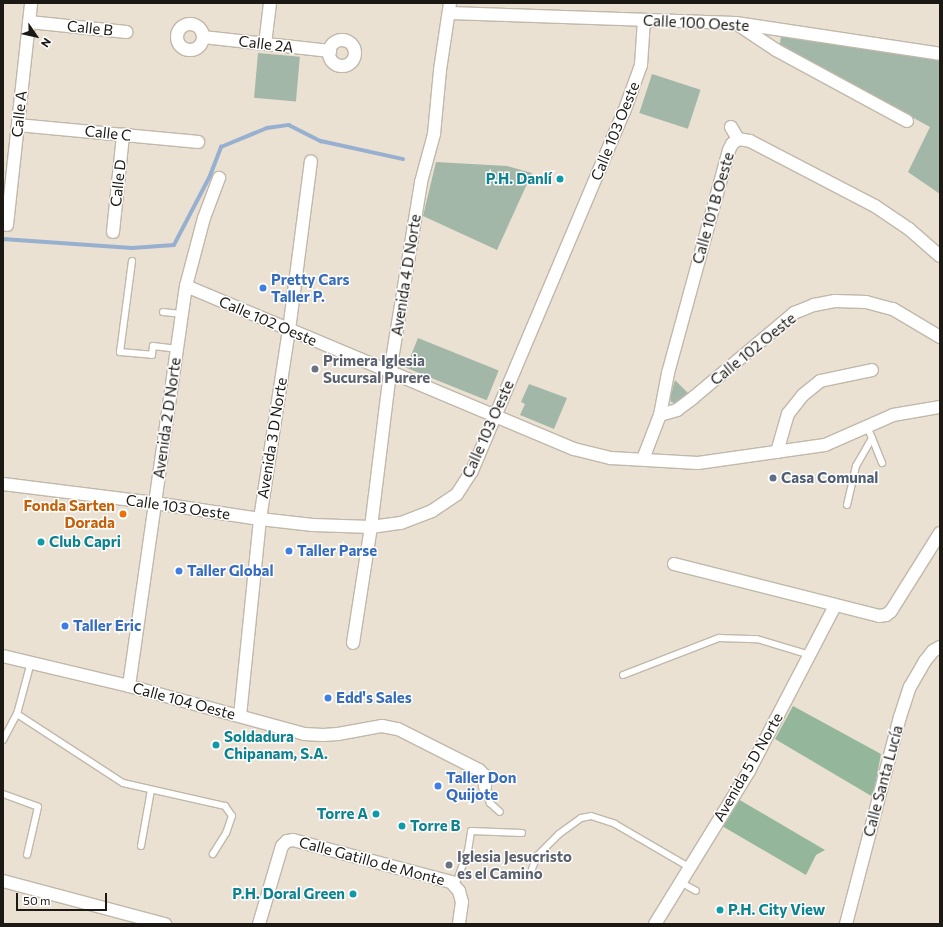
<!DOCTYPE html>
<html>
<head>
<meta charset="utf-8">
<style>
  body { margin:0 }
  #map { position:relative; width:943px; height:927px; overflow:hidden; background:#eae1d3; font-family:Commissioner,sans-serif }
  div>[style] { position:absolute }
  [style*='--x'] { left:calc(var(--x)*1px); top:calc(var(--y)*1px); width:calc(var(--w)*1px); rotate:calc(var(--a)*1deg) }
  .green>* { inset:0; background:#a2b7a7; transform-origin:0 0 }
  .forest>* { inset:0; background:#94b69b }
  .stream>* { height:3.5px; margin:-1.75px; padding:0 1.75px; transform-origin:1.75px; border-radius:1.75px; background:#98b0d0 }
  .roads { filter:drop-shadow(1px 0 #c0b8aa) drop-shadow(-1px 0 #c0b8aa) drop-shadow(0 1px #c0b8aa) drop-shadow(0 -1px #c0b8aa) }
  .lane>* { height:6px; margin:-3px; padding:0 3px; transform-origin:3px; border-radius:3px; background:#fff }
  .street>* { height:12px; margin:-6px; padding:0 6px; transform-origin:6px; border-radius:6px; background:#fff }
  .street>.ring { margin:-6px; padding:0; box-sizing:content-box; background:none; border:12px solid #fff; border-radius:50% }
  .dots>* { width:11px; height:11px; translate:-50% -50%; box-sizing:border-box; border:2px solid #fff; border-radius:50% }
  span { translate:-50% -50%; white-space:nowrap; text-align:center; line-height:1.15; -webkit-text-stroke:3px #fff; paint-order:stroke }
  .street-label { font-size:15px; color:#1c1914 }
  .culture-label { font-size:15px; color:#0d838f; font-weight:700 }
  .right { translate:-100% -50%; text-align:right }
  .left { translate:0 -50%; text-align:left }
  .shop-label { font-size:15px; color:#366cbe; font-weight:700 }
  .worship-label { font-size:15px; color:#5b616d; font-weight:700 }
  .service-label { font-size:15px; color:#4e5e75; font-weight:700 }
  .food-label { font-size:15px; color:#c56008; font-weight:700 }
  .frame { position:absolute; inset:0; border:4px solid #1c1914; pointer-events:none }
  .north { position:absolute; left:16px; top:16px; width:40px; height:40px; -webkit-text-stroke:3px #fff; paint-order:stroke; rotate:124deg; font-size:11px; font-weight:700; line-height:16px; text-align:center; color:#1c1914 }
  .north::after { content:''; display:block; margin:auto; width:14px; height:18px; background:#1c1914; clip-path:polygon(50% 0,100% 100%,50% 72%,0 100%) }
  .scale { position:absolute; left:16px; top:893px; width:91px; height:18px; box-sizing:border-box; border:2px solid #1c1914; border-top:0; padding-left:5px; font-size:12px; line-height:14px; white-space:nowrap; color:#1c1914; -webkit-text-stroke:3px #fff; paint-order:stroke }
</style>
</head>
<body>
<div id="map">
  <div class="green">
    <i style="clip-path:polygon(781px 36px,940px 59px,940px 194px,908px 172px,930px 127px,780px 44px)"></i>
    <i style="left:258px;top:53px;width:42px;height:45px;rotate:5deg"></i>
    <i style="left:652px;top:74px;width:51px;height:41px;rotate:18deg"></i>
    <i style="clip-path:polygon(436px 162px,507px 166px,532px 173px,497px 250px,423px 216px)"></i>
    <i style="left:418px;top:338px;width:87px;height:32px;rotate:22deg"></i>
    <i style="clip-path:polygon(675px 380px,690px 395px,677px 404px,671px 402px,670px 398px)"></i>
    <i style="clip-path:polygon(529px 384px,567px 398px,554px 429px,520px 415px,525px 404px,521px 402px)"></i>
  </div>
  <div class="forest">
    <i style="clip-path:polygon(793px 706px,881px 754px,873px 797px,775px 739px)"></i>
    <i style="clip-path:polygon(738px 799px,825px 850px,816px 855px,806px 875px,722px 826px)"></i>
  </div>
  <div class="stream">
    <i style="--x:3;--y:239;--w:129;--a:4"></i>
    <i style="--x:132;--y:248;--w:42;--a:-4.1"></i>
    <i style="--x:174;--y:245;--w:78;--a:-62.4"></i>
    <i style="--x:210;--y:176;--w:31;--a:-69"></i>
    <i style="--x:221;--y:147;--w:50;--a:-22.4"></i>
    <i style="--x:267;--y:128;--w:22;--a:-8"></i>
    <i style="--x:289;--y:125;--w:36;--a:27"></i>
    <i style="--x:321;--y:141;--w:84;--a:12.4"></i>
  </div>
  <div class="roads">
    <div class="lane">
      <i style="--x:132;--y:261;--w:92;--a:97.5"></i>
      <i style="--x:120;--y:352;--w:32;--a:5"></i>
      <i style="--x:152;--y:355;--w:9;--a:-84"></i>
      <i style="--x:153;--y:346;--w:23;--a:7"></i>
      <i style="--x:163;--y:312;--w:18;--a:6"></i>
      <i style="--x:872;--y:438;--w:27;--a:68"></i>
      <i style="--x:847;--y:505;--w:40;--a:-77"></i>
      <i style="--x:856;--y:466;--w:32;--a:-60"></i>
      <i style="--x:872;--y:438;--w:12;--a:-114"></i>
      <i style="--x:623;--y:675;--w:103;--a:-21.1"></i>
      <i style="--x:719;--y:638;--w:38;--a:2"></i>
      <i style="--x:757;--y:639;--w:55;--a:16.8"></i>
      <i style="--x:17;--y:714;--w:126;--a:33.1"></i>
      <i style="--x:123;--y:783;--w:105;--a:12.7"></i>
      <i style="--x:225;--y:806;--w:12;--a:55"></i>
      <i style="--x:232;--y:816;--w:18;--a:109"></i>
      <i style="--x:226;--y:833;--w:25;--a:122"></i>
      <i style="--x:3;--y:740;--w:30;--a:-62"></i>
      <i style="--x:17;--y:714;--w:54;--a:-74.9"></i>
      <i style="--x:485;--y:787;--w:17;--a:73"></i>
      <i style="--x:490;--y:803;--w:13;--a:42"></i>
      <i style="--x:3;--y:794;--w:37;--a:20"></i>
      <i style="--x:38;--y:807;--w:49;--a:102.9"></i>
      <i style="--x:141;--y:846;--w:57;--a:-79.9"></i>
      <i style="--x:532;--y:869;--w:14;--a:-69"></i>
      <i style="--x:537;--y:856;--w:31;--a:-45"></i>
      <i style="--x:559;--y:834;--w:27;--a:-36"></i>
      <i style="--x:581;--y:818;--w:10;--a:-11"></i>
      <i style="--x:591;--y:816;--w:25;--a:18"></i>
      <i style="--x:615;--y:824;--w:86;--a:30.2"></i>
      <i style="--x:680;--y:882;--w:18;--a:29"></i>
      <i style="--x:455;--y:886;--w:37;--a:-70"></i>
      <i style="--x:468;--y:851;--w:20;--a:-81"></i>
      <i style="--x:471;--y:831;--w:51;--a:2.2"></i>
    </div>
    <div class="street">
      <i style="--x:449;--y:13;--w:287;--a:2"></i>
      <i style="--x:736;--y:23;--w:206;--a:8.6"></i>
      <i style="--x:29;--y:22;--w:98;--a:5.9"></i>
      <i class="ring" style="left:177px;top:24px;width:14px;height:14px"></i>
      <i style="--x:740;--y:26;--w:43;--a:33.7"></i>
      <i style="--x:776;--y:50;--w:149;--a:28.5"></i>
      <i style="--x:203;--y:37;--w:128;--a:6.3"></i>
      <i class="ring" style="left:329px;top:40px;width:14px;height:14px"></i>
      <i style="--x:265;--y:44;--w:41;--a:-83"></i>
      <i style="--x:18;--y:125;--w:181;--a:5.4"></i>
      <i style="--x:731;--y:127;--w:14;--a:60"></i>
      <i style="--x:7;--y:225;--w:223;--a:-83.8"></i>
      <i style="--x:113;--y:232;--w:98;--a:-84.1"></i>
      <i style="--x:186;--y:286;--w:421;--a:22.8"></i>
      <i style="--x:574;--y:449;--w:38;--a:14"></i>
      <i style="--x:611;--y:458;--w:87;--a:3.3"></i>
      <i style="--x:698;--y:463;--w:128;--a:-8.1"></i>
      <i style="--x:825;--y:445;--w:74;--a:-23.8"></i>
      <i style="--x:893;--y:415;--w:48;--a:-9.7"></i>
      <i style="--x:660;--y:415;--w:18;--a:-16"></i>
      <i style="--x:677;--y:410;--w:21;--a:-37"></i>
      <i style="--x:694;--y:397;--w:131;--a:-40"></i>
      <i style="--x:794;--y:313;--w:22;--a:-22"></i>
      <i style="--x:814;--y:305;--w:21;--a:-11"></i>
      <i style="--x:835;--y:301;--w:31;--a:2"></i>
      <i style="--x:866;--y:302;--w:28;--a:15"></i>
      <i style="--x:893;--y:309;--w:55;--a:30.8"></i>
      <i style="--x:777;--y:452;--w:40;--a:-74"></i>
      <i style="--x:788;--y:414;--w:24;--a:-52"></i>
      <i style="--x:803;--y:395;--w:22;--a:-39"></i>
      <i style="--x:820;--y:381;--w:53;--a:-11.9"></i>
      <i style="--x:643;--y:459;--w:47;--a:-68.9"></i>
      <i style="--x:660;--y:415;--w:43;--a:-79.2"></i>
      <i style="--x:668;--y:373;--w:231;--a:-74.7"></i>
      <i style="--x:729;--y:150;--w:7;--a:-63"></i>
      <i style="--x:732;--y:144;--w:8;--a:-40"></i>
      <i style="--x:738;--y:139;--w:12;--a:9"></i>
      <i style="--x:750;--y:141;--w:141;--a:27.5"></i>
      <i style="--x:875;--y:206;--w:41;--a:34.1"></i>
      <i style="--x:909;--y:229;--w:41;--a:41.1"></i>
      <i style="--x:3;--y:484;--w:153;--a:7.1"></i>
      <i style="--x:155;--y:503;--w:106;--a:8.7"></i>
      <i style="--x:260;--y:519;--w:53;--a:6.5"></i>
      <i style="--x:313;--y:525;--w:58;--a:2"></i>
      <i style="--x:371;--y:527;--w:30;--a:-8"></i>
      <i style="--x:401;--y:523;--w:33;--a:-21"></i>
      <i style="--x:432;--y:511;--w:30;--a:-34"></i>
      <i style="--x:457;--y:494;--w:27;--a:-57"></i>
      <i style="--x:472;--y:471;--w:390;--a:-67.1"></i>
      <i style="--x:624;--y:112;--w:50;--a:-70.1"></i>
      <i style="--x:641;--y:65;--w:45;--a:-86.2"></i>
      <i style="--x:674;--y:564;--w:211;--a:14.2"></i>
      <i style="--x:879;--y:616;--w:7;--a:-8"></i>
      <i style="--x:886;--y:615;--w:6;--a:-39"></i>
      <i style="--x:891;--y:611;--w:92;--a:-57.9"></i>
      <i style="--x:353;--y:643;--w:117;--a:-81.2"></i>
      <i style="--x:371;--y:527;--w:156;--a:-83"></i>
      <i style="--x:390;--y:372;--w:193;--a:-80.7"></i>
      <i style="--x:421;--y:182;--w:50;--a:-74.8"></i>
      <i style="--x:434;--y:134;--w:64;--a:-84.6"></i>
      <i style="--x:440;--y:70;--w:68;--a:-81.5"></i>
      <i style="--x:3;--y:656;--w:130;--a:13.4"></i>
      <i style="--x:129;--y:686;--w:181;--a:15.3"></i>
      <i style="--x:304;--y:734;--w:19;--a:3"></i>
      <i style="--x:323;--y:735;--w:15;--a:-4"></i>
      <i style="--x:338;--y:734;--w:45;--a:-10.3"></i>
      <i style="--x:382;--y:726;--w:16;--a:11"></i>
      <i style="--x:398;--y:729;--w:91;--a:26.8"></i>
      <i style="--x:479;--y:770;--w:7;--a:45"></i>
      <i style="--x:484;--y:775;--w:12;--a:85"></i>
      <i style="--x:129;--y:686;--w:404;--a:-81.9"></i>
      <i style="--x:186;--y:286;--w:70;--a:-75.2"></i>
      <i style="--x:204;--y:218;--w:43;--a:-69.4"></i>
      <i style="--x:240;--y:716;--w:198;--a:-84.2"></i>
      <i style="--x:260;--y:519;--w:191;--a:-81.3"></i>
      <i style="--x:289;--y:330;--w:170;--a:-82.6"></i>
      <i style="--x:3;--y:881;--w:168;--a:14.9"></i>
      <i style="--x:259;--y:924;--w:81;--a:-73.6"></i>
      <i style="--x:282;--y:846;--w:7;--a:-45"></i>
      <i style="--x:287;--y:841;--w:6;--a:-9"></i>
      <i style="--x:293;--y:840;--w:163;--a:14.9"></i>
      <i style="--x:451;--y:882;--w:12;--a:48"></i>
      <i style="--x:459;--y:891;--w:11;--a:75"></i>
      <i style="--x:462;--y:902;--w:22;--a:98"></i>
      <i style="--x:655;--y:924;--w:180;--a:-58.4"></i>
      <i style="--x:749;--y:771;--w:186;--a:-62.5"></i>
      <i style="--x:846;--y:924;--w:214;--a:-75.4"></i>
      <i style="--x:900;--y:717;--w:32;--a:-72"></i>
      <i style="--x:910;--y:687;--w:30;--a:-60"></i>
      <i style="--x:925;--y:661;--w:13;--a:-51"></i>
      <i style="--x:933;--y:651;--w:8;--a:-30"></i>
    </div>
  </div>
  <div class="dots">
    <i style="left:560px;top:179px;background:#0f9aa8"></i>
    <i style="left:263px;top:288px;background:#3f7fe0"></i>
    <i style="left:315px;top:369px;background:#6b7280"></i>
    <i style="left:773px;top:478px;background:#5c6f8a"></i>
    <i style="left:123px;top:514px;background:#e8710a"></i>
    <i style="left:41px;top:542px;background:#0f9aa8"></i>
    <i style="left:289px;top:551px;background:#3f7fe0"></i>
    <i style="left:179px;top:571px;background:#3f7fe0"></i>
    <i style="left:65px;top:626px;background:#3f7fe0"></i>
    <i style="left:328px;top:698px;background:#3f7fe0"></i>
    <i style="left:216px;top:745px;background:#0f9aa8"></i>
    <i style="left:438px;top:786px;background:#3f7fe0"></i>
    <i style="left:376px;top:814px;background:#0f9aa8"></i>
    <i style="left:402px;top:826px;background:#0f9aa8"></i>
    <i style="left:449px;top:865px;background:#6b7280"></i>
    <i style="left:353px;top:894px;background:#0f9aa8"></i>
    <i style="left:720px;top:910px;background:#0f9aa8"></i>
  </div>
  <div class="street-label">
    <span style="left:696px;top:23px;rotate:3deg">Calle 100 Oeste</span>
    <span style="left:90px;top:28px;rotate:6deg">Calle B</span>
    <span style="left:266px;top:44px;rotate:7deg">Calle 2A</span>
    <span style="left:19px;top:114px;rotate:-84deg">Calle A</span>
    <span style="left:615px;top:131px;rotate:-68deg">Calle 103 Oeste</span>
    <span style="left:108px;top:133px;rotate:6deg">Calle C</span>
    <span style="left:118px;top:183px;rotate:-84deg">Calle D</span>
    <span style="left:713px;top:208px;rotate:-74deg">Calle 101 B Oeste</span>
    <span style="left:406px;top:275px;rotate:-81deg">Avenida 4 D Norte</span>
    <span style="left:268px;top:321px;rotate:23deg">Calle 102 Oeste</span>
    <span style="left:753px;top:349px;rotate:-39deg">Calle 102 Oeste</span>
    <span style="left:167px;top:418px;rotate:-82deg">Avenida 2 D Norte</span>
    <span style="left:488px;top:429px;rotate:-66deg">Calle 103 Oeste</span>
    <span style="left:272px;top:438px;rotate:-81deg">Avenida 3 D Norte</span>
    <span style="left:178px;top:507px;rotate:8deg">Calle 103 Oeste</span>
    <span style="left:184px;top:701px;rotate:15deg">Calle 104 Oeste</span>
    <span style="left:748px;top:767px;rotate:-60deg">Avenida 5 D Norte</span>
    <span style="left:883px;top:781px;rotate:-75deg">Calle Santa Lucía</span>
    <span style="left:372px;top:861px;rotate:15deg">Calle Gatillo de Monte</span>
  </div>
  <div class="culture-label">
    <span class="right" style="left:552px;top:179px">P.H. Danlí</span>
    <span class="left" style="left:49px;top:542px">Club Capri</span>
    <span class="left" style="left:224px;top:745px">Soldadura<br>Chipanam, S.A.</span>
    <span class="right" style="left:368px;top:814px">Torre A</span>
    <span class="left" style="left:410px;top:826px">Torre B</span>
    <span class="right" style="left:345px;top:894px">P.H. Doral Green</span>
    <span class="left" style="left:728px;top:910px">P.H. City View</span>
  </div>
  <div class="shop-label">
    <span class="left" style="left:271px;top:288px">Pretty Cars<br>Taller P.</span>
    <span class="left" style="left:297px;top:551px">Taller Parse</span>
    <span class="left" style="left:187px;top:571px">Taller Global</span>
    <span class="left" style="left:73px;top:626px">Taller Eric</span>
    <span class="left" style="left:336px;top:698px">Edd's Sales</span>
    <span class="left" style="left:446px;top:786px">Taller Don<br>Quijote</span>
  </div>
  <div class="worship-label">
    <span class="left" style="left:323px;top:369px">Primera Iglesia<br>Sucursal Purere</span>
    <span class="left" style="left:457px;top:865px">Iglesia Jesucristo<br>es el Camino</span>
  </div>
  <div class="service-label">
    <span class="left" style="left:781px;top:478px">Casa Comunal</span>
  </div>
  <div class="food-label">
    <span class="right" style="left:115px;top:514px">Fonda Sarten<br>Dorada</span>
  </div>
  <div class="frame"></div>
  <div class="north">N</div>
  <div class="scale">50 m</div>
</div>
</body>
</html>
